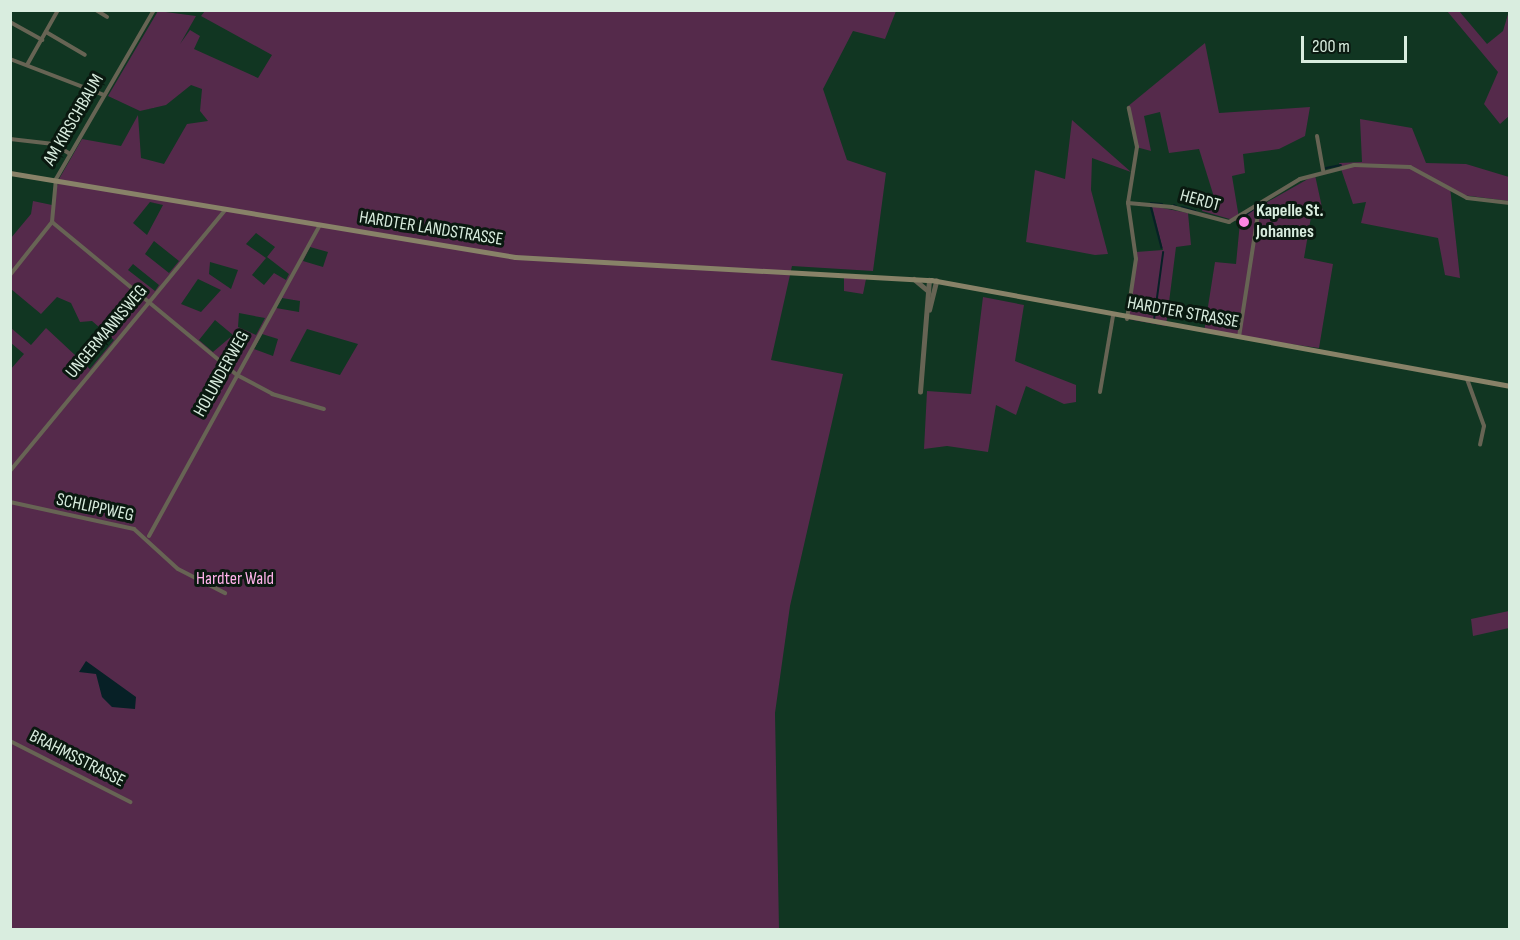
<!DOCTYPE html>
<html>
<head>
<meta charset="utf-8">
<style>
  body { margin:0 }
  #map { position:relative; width:1520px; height:940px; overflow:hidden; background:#113622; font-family:"Sofia Sans Condensed",sans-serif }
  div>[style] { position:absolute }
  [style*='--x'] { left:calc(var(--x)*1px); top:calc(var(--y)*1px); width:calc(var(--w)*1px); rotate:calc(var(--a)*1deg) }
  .green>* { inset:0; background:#552a4b }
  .water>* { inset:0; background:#072026 }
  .stream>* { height:1.5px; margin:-0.75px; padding:0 0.75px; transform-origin:0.75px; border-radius:0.75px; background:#072026 }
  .minor>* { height:4px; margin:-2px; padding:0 2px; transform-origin:2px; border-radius:2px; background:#676454 }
  .tertiary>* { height:4.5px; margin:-2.25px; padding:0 2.25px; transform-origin:2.25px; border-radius:2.25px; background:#676454 }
  .secondary>* { height:5px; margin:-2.5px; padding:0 2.5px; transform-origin:2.5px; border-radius:2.5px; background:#888268 }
  .dots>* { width:16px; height:16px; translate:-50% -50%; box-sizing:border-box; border:3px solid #0a1910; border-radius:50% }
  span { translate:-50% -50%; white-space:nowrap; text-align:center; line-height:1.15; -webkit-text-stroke:6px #0a1910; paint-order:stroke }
  .street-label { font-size:18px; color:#d9eddf }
  .poi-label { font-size:18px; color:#d9eddf; font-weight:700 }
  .left { translate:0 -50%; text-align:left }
  .park-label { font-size:18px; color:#feb2ea }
  .frame { position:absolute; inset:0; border:12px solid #d9eddf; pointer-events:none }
  .scale { position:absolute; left:1301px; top:36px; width:106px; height:27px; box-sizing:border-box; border:3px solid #d9eddf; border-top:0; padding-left:8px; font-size:18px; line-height:21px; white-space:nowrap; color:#d9eddf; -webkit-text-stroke:4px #0a1910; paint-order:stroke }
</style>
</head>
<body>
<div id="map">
  <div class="green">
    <i style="clip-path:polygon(evenodd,158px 11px,196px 16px,180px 44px,190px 30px,200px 36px,194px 49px,258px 78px,272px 55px,201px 16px,205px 11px,896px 11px,885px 39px,853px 31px,823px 89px,847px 160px,886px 173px,873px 271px,792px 266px,771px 360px,843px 374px,790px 606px,775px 713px,779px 929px,11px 929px,10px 370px,24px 354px,11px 343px,11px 328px,31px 345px,46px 328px,90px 369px,114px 340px,92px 321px,80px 322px,71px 303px,57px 297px,41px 314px,11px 289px,11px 238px,31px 214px,33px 201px,52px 205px,59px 179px,82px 139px,121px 146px,138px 115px,141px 158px,164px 164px,187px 124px,208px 121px,200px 111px,202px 89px,191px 85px,166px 105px,140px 111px,108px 96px,158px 11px,150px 202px,163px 205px,147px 235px,133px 223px,150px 202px,158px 11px,256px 233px,275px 247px,267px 257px,289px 274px,286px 280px,274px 273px,264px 285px,252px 275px,266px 258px,246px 244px,256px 233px,158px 11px,154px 241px,179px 261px,169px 273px,145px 254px,154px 241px,158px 11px,310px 247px,328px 252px,323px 267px,303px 261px,310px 247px,158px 11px,210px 262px,238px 270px,231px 289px,209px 274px,210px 262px,158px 11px,133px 264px,159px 285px,155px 291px,128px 270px,133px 264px,158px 11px,198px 279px,221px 290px,201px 312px,181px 304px,198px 279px,158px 11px,282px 298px,300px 301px,299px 312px,276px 308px,282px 298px,158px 11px,239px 313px,265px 318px,256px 335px,238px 327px,239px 313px,158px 11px,215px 320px,233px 335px,213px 352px,199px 340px,215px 320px,158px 11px,307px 329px,358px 344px,340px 375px,290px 361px,307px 329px,158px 11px,262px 334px,278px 339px,273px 356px,254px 349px,262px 334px)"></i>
    <i style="clip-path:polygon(1447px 11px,1459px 11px,1487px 44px,1503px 31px,1509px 11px,1509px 116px,1500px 124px,1484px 104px,1498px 72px)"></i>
    <i style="clip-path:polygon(1205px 43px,1219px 113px,1310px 107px,1305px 136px,1279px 149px,1243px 154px,1245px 173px,1232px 176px,1239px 218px,1315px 175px,1323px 212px,1311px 217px,1304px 258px,1333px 264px,1319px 348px,1204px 332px,1215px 262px,1236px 264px,1240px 222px,1202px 211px,1203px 203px,1214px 197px,1199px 149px,1169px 153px,1160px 112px,1144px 116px,1151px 151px,1136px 147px,1127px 107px)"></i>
    <i style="clip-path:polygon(1360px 119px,1412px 128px,1426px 163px,1466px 164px,1509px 177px,1509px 201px,1462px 195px,1450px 187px,1460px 278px,1445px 275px,1438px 238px,1361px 223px,1366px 202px,1353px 204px,1339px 163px,1362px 162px)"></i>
    <i style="clip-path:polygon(1072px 120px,1131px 172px,1092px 158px,1091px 190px,1108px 254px,1133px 252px,1095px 255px,1026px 242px,1035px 170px,1065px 179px)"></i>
    <i style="clip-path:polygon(1152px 206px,1188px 213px,1191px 245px,1176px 247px,1166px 326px,1127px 319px,1136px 252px,1163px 250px)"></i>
    <i style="clip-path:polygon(844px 277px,866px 279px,863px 294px,844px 291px)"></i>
    <i style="clip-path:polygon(983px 297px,1024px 305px,1015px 361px,1076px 385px,1076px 402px,1064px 404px,1026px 386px,1016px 415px,996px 405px,988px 452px,947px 446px,924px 449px,927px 391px,971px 394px)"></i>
    <i style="clip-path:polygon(1509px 611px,1509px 628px,1473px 636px,1471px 619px)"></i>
  </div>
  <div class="water">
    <i style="clip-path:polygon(86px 661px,136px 697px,135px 709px,112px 707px,102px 697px,96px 674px,79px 672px)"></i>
  </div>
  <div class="stream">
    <i style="--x:1326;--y:168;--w:15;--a:-11"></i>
    <i style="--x:1151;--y:203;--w:11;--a:5"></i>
    <i style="--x:1174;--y:205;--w:2;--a:27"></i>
    <i style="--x:1151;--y:206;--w:43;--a:75.3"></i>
    <i style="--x:1182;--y:207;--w:14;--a:17"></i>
    <i style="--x:1247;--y:214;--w:14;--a:-36"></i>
    <i style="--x:1241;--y:217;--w:3;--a:-18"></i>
    <i style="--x:1154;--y:320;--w:68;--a:-82.3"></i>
  </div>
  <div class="minor">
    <i style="--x:96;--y:10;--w:13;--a:32"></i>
    <i style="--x:10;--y:22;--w:37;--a:29"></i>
    <i style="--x:46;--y:32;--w:45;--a:30.5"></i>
    <i style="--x:10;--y:59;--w:101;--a:21"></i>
    <i style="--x:27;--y:65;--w:63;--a:-60.6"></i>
    <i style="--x:1317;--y:136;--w:35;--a:80"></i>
    <i style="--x:10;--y:139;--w:44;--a:6.5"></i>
    <i style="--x:54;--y:144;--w:19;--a:32"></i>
    <i style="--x:1128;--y:203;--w:44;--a:5.2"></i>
    <i style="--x:1172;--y:207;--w:59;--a:14.7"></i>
    <i style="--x:1229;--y:222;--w:83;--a:-31.2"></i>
    <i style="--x:1300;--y:179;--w:56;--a:-14.5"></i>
    <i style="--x:1354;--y:165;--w:56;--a:2"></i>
    <i style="--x:1410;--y:167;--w:65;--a:28.5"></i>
    <i style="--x:1467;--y:198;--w:43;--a:6.6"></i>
    <i style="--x:52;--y:222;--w:240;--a:39.6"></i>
    <i style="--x:237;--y:375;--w:40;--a:28"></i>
    <i style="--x:272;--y:394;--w:54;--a:16.1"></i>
    <i style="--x:10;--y:275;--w:68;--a:-51.6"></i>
    <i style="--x:52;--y:222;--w:43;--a:-84.7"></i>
    <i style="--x:56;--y:179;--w:195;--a:-59.9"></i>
    <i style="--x:1127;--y:319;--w:61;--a:-81.5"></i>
    <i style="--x:1136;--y:259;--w:57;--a:-98.1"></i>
    <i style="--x:1128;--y:203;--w:57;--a:-80.9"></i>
    <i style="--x:1137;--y:147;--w:40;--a:-102"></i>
    <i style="--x:1239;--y:337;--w:131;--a:-81.2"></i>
    <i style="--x:1467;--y:379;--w:50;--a:70.1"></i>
    <i style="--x:1484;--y:426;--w:19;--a:102"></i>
    <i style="--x:1100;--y:392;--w:77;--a:-80.3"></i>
    <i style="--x:10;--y:471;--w:338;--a:-50.5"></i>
    <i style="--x:10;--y:502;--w:127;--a:12.3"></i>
    <i style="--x:134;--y:529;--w:59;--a:42.3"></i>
    <i style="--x:178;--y:569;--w:53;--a:27.1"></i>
    <i style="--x:149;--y:536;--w:355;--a:-61.2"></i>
    <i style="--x:10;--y:741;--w:135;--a:26.9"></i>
  </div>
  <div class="tertiary">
    <i style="--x:914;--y:279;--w:17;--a:40"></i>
    <i style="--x:929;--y:310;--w:30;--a:-76"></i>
    <i style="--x:920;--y:392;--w:112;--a:-85.4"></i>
  </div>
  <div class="secondary">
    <i style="--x:10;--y:173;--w:512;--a:9.44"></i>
    <i style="--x:515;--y:257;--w:417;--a:3.2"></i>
    <i style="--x:931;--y:280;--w:589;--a:10.37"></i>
  </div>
  <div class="dots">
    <i style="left:1244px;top:222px;background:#fd86e2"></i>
  </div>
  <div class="street-label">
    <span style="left:74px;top:120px;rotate:-60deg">AM KIRSCHBAUM</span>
    <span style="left:1200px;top:201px;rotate:15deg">HERDT</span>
    <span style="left:431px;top:229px;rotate:9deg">HARDTER LANDSTRASSE</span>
    <span style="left:1183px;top:313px;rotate:10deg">HARDTER STRASSE</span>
    <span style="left:107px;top:332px;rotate:-50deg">UNGERMANNSWEG</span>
    <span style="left:222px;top:374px;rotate:-61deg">HOLUNDERWEG</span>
    <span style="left:95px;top:508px;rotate:12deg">SCHLIPPWEG</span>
    <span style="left:77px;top:759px;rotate:27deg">BRAHMSSTRASSE</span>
  </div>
  <div class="poi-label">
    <span class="left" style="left:1256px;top:222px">Kapelle St.<br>Johannes</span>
  </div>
  <div class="park-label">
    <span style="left:235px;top:579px">Hardter Wald</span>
  </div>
  <div class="frame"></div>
  <div class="scale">200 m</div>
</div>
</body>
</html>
